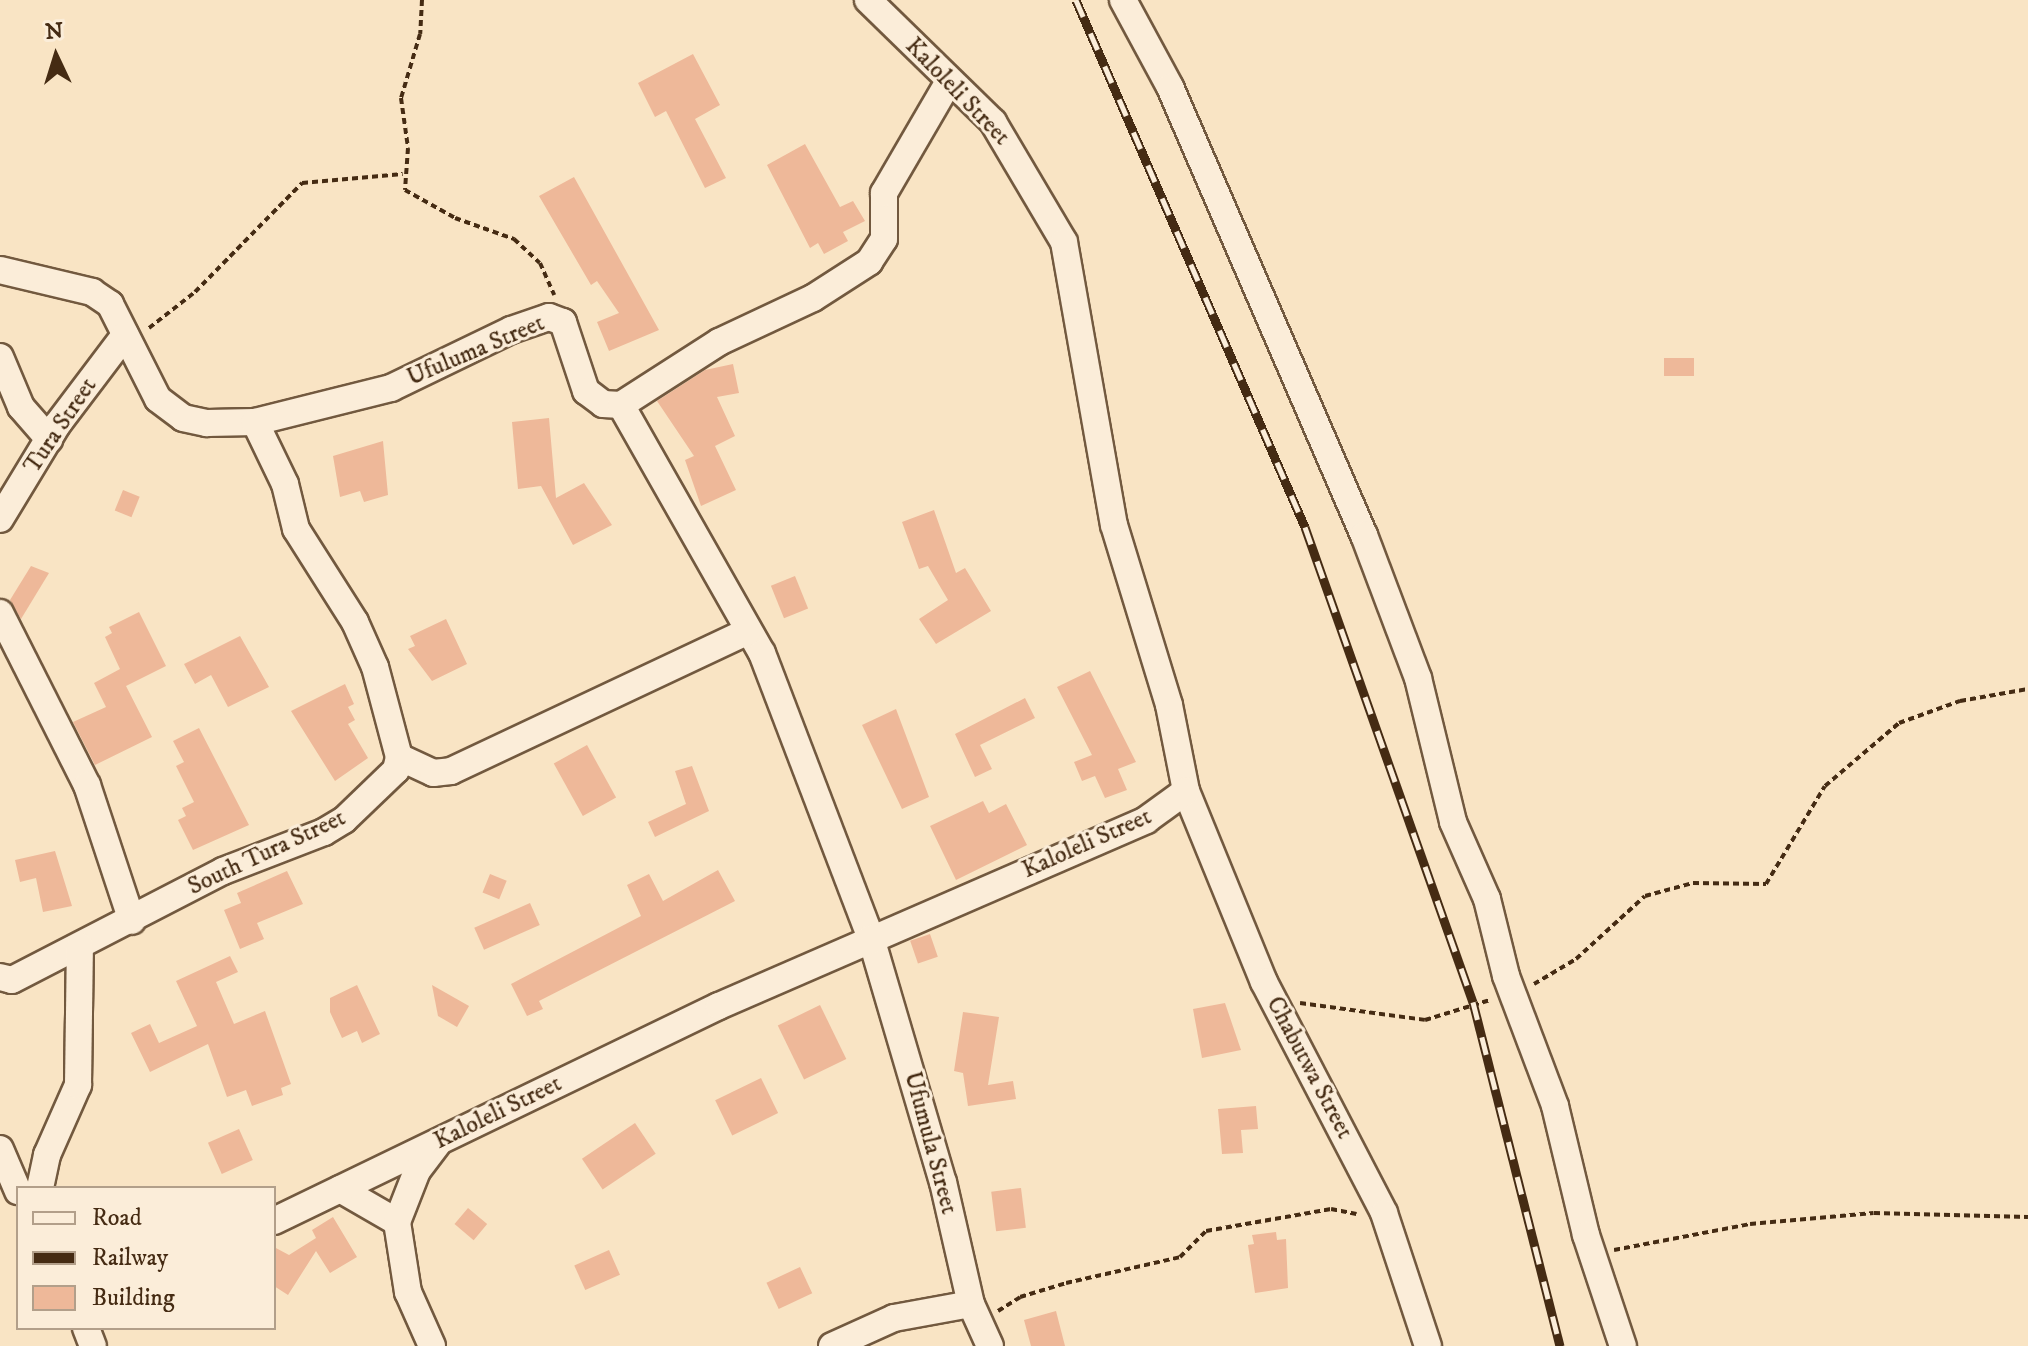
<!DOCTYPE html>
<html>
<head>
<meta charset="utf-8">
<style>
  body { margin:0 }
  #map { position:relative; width:2028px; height:1346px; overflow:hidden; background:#f9e4c4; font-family:"IM FELL DW Pica",serif }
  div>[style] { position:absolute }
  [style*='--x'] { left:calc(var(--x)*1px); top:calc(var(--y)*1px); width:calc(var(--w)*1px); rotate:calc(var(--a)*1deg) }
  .building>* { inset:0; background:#eeb899; transform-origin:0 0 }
  .path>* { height:4px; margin-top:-2px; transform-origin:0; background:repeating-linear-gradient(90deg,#452b13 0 6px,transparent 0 10px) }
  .roads { filter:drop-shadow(2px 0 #72593f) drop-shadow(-2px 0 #72593f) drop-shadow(0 2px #72593f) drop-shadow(0 -2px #72593f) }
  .street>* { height:26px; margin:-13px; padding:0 13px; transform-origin:13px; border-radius:13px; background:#fbedd9 }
  .rail>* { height:9px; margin-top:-4.5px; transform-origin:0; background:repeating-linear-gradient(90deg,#fbedd9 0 18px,#452b13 0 36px); box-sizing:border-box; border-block:2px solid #452b13 }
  span { translate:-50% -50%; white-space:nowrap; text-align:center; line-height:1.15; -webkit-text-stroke:6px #fbedd9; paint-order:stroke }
  .street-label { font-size:24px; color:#452b13 }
  .legend { position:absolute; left:16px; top:1186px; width:260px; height:144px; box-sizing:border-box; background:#fbedd9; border:2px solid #b29f8a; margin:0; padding:10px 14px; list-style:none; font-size:24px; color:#452b13 }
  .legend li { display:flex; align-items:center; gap:16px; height:40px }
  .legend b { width:40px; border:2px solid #b29f8a }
  .north { position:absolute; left:16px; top:16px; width:80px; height:80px; -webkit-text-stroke:6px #fbedd9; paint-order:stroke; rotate:356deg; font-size:22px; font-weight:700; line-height:32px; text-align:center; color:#452b13 }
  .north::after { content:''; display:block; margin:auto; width:28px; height:36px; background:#452b13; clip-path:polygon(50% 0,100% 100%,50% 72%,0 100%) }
</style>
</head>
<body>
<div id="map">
  <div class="building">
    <i style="clip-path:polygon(693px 54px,720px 105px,695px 119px,726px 178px,705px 188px,666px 111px,655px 117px,638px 83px)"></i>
    <i style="clip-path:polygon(805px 144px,840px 207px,853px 201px,865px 221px,843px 232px,848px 241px,824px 254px,818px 243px,810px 248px,767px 165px)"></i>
    <i style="clip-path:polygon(574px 177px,659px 330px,609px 351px,597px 322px,619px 313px,597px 281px,591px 285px,539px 196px)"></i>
    <i style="left:1664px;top:358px;width:30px;height:18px"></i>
    <i style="clip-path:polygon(733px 364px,739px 393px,717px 397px,735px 436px,715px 446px,736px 490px,701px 506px,685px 460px,694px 456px,657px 401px,705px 370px)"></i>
    <i style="clip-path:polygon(549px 418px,556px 498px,584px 483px,612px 525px,573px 545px,541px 486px,518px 489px,512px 422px)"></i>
    <i style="clip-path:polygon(383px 441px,388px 495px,364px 502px,360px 491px,340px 497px,333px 456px)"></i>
    <i style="left:123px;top:490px;width:18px;height:22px;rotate:22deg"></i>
    <i style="clip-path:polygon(934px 510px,956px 573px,965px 568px,991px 611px,936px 644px,919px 619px,948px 600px,928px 566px,919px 569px,902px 522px)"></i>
    <i style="clip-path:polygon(31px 566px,49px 573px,21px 619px,10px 600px)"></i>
    <i style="left:795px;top:576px;width:35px;height:26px;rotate:68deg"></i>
    <i style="clip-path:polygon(139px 612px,166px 666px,126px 686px,152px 737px,95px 765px,73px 722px,106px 707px,94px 683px,120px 669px,105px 637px,112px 633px,109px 627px)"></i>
    <i style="clip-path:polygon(446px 619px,467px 664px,432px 681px,408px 649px,415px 646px,410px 636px)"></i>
    <i style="clip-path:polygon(240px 636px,269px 687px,228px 707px,211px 675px,195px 684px,184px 664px)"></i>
    <i style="clip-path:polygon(1090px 671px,1136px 762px,1118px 769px,1127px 790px,1105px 798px,1095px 776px,1082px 781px,1074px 762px,1092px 755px,1057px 687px)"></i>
    <i style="clip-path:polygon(345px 684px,354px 704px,348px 707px,355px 720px,348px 724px,368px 758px,335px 781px,291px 711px)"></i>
    <i style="clip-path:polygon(1025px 698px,1035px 718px,980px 745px,992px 769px,975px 777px,955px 734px)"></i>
    <i style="clip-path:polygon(896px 709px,929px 797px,902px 809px,862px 725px)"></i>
    <i style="clip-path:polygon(199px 728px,249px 825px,193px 850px,178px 820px,186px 816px,182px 808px,194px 802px,176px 766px,184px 762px,173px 741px)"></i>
    <i style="left:587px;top:745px;width:60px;height:38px;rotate:61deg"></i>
    <i style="clip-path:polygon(692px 766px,709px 811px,655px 837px,648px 822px,686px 804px,675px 771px)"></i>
    <i style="clip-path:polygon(983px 801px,989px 813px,1006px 804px,1027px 845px,956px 880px,930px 826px)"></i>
    <i style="clip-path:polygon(55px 851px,72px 906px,43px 912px,36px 878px,20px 882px,15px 860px)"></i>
    <i style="clip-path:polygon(718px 870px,735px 901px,539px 1001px,543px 1009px,527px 1016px,511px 984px,641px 916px,627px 885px,649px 874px,663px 901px)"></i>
    <i style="clip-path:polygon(287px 871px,303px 904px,257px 923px,264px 939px,240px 949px,224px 910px,241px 903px,237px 893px)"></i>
    <i style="left:490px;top:874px;width:18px;height:20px;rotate:22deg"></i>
    <i style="left:530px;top:903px;width:24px;height:61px;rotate:66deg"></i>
    <i style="left:930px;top:934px;width:24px;height:21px;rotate:71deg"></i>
    <i style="clip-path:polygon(230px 956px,238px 972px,216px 982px,234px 1024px,265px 1011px,291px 1084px,281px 1088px,283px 1095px,252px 1106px,246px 1090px,227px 1097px,208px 1044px,150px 1072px,131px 1033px,150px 1024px,159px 1043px,197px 1026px,176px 981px)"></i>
    <i style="clip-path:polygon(357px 985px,380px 1034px,362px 1043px,357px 1031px,342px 1038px,330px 1012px,330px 998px)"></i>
    <i style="clip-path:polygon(432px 985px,469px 1006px,457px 1027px,438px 1016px)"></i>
    <i style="clip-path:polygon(1225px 1003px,1241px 1050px,1202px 1058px,1193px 1009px)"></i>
    <i style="left:820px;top:1005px;width:60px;height:47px;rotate:64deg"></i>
    <i style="clip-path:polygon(963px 1012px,999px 1017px,988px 1085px,1013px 1081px,1016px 1099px,968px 1106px,963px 1073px,954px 1071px)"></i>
    <i style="left:761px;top:1078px;width:39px;height:51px;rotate:64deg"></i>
    <i style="clip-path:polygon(1256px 1106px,1258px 1129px,1241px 1130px,1243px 1153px,1222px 1154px,1218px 1109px)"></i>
    <i style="left:635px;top:1123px;width:37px;height:64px;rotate:56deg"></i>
    <i style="left:239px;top:1129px;width:34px;height:34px;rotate:66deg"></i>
    <i style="left:1021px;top:1188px;width:40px;height:30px;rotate:83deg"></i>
    <i style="left:468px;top:1208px;width:25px;height:21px;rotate:40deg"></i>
    <i style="clip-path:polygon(333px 1217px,357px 1257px,330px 1273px,316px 1251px,288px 1295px,274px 1286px,274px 1247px,289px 1255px,316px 1238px,312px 1230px)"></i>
    <i style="clip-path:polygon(1276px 1232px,1277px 1240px,1286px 1239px,1288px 1288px,1255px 1293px,1248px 1245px,1254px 1244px,1252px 1235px)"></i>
    <i style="left:609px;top:1250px;width:27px;height:38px;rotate:66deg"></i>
    <i style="left:800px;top:1267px;width:29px;height:37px;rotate:65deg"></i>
    <i style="clip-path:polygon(1056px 1311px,1065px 1346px,1031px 1346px,1024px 1320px)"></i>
  </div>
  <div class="path">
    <i style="--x:422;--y:0;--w:34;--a:93"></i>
    <i style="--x:420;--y:34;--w:67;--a:106.5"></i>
    <i style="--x:401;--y:98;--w:50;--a:82"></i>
    <i style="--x:408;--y:148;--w:42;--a:94.1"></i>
    <i style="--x:405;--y:190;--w:57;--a:29.2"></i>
    <i style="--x:455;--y:218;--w:63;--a:19.6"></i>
    <i style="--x:514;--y:239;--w:35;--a:43"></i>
    <i style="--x:540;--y:263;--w:35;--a:66"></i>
    <i style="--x:149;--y:328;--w:58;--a:-38"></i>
    <i style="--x:195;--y:292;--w:153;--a:-45.5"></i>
    <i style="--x:302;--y:183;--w:101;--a:-5.1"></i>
    <i style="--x:1534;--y:984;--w:49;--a:-30.8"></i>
    <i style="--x:1576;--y:959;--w:93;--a:-42.4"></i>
    <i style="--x:1645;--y:896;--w:50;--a:-15.2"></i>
    <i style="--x:1693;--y:883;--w:73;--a:0.8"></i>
    <i style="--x:1766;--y:884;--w:114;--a:-59"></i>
    <i style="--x:1825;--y:786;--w:97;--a:-40.4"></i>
    <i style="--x:1899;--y:723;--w:65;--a:-19.8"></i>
    <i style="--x:1960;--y:701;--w:69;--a:-10"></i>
    <i style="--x:1300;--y:1003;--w:126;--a:7.7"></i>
    <i style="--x:1425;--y:1020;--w:68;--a:-17.1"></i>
    <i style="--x:1614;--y:1250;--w:138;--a:-10.8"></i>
    <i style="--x:1750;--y:1224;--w:124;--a:-5.1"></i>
    <i style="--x:1874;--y:1213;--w:154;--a:1.5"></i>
    <i style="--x:998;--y:1311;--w:26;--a:-32"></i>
    <i style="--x:1020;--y:1297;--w:48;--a:-16.9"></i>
    <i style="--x:1066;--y:1283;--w:117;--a:-12.8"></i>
    <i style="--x:1180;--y:1257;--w:37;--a:-45"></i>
    <i style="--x:1206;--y:1231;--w:127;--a:-10"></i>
    <i style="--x:1331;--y:1209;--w:26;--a:11"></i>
  </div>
  <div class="roads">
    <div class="street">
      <i style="--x:868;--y:0;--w:175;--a:44.3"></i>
      <i style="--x:993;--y:122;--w:139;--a:59.4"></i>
      <i style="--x:1064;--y:242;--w:287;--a:80"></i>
      <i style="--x:1114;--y:525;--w:188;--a:73"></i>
      <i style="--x:1169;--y:705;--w:88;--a:78.8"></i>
      <i style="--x:1186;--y:791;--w:206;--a:67.8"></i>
      <i style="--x:1264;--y:982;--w:260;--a:62.5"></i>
      <i style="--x:1384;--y:1213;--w:140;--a:71.7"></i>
      <i style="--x:1123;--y:0;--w:99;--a:61.6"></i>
      <i style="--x:1170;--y:87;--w:488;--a:66.6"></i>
      <i style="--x:1364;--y:535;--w:153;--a:69.3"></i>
      <i style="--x:1418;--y:678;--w:148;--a:76.3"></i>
      <i style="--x:1453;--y:822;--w:84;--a:66.2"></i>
      <i style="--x:1487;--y:899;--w:79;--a:76.1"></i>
      <i style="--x:1506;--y:976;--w:139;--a:69.3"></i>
      <i style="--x:1555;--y:1106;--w:133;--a:76.5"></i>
      <i style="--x:1586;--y:1235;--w:117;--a:71.6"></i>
      <i style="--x:0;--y:270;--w:95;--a:13.4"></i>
      <i style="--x:92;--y:292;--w:22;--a:34"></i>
      <i style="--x:110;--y:304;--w:106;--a:63.2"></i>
      <i style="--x:158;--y:399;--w:31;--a:37"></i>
      <i style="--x:183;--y:418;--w:25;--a:12"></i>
      <i style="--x:207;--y:423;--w:48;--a:-1.2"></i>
      <i style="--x:255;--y:422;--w:140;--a:-14"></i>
      <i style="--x:391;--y:388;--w:133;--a:-25.8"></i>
      <i style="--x:511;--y:330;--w:40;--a:-18.9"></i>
      <i style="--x:549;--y:317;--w:15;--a:20"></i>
      <i style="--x:563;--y:322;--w:73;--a:71.6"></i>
      <i style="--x:586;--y:391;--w:21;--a:37"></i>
      <i style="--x:603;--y:404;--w:18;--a:3"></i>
      <i style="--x:621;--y:405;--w:285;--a:60.4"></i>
      <i style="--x:762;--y:653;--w:305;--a:69.1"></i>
      <i style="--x:871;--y:938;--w:254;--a:73.6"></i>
      <i style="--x:943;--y:1182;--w:125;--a:77.1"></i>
      <i style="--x:971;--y:1304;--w:46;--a:65.7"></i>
      <i style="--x:0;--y:357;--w:54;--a:67.2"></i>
      <i style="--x:21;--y:407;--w:43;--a:48.8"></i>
      <i style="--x:621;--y:405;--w:117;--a:-32.7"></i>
      <i style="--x:719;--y:342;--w:104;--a:-25.1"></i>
      <i style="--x:813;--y:298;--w:67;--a:-32.7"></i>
      <i style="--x:869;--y:262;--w:27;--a:-57"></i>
      <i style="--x:884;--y:239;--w:46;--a:-90"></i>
      <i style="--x:884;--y:193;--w:127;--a:-59.8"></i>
      <i style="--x:0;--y:519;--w:110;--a:-58.8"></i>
      <i style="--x:57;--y:425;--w:113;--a:-52.9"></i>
      <i style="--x:0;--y:613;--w:193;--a:63.2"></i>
      <i style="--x:87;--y:785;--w:143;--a:71.7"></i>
      <i style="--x:399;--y:757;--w:38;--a:25"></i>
      <i style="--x:433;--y:773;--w:18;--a:-6"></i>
      <i style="--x:451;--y:771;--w:327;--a:-25.2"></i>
      <i style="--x:0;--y:977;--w:12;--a:14"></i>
      <i style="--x:12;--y:980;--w:237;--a:-27.3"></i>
      <i style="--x:223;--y:871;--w:108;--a:-21.1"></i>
      <i style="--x:324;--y:832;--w:23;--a:-31"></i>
      <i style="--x:344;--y:820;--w:72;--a:-43.9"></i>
      <i style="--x:396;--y:770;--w:13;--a:-77"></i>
      <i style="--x:399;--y:757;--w:93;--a:-104.9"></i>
      <i style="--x:375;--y:667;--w:49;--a:-114"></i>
      <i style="--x:355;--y:622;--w:110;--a:-122.4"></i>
      <i style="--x:296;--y:529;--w:46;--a:-103.7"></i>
      <i style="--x:285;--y:484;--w:69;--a:-115.8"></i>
      <i style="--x:0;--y:1149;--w:46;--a:66.8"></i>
      <i style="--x:40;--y:1188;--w:34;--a:-78"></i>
      <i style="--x:47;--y:1155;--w:77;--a:-66.1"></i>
      <i style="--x:78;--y:1085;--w:139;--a:-89.2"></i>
      <i style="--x:340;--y:1189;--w:66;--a:30.1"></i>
      <i style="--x:397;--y:1222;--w:71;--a:81.1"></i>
      <i style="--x:408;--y:1292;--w:59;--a:66"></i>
      <i style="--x:274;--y:1221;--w:494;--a:-25.8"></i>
      <i style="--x:719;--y:1006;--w:466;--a:-23.5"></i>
      <i style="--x:1146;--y:820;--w:49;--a:-35.9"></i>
      <i style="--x:397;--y:1222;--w:55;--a:-68.6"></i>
      <i style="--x:417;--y:1171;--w:34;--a:-53"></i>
      <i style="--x:86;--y:1328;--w:19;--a:69"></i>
      <i style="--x:832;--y:1346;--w:68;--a:-24.3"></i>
      <i style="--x:894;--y:1318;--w:78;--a:-10.3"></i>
    </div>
  </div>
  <div class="rail">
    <i style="--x:1076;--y:0;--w:575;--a:66.51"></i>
    <i style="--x:1305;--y:527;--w:504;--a:70.52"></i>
    <i style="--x:1473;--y:1002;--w:355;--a:75.8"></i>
  </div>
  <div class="street-label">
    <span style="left:957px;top:92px;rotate:46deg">Kaloleli Street</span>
    <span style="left:476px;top:351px;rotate:-23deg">Ufuluma Street</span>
    <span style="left:61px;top:426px;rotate:-56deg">Tura Street</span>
    <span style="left:1087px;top:844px;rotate:-24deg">Kaloleli Street</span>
    <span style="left:267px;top:853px;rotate:-25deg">South Tura Street</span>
    <span style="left:1309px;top:1068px;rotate:62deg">Chabutwa Street</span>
    <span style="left:498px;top:1113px;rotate:-26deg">Kaloleli Street</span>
    <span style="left:930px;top:1143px;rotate:75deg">Ufumula Street</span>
  </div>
  <ul class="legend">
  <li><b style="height:10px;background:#fbedd9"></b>Road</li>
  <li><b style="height:10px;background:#452b13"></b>Railway</li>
  <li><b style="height:22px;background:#eeb899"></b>Building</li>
  </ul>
  <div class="north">N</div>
</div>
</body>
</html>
